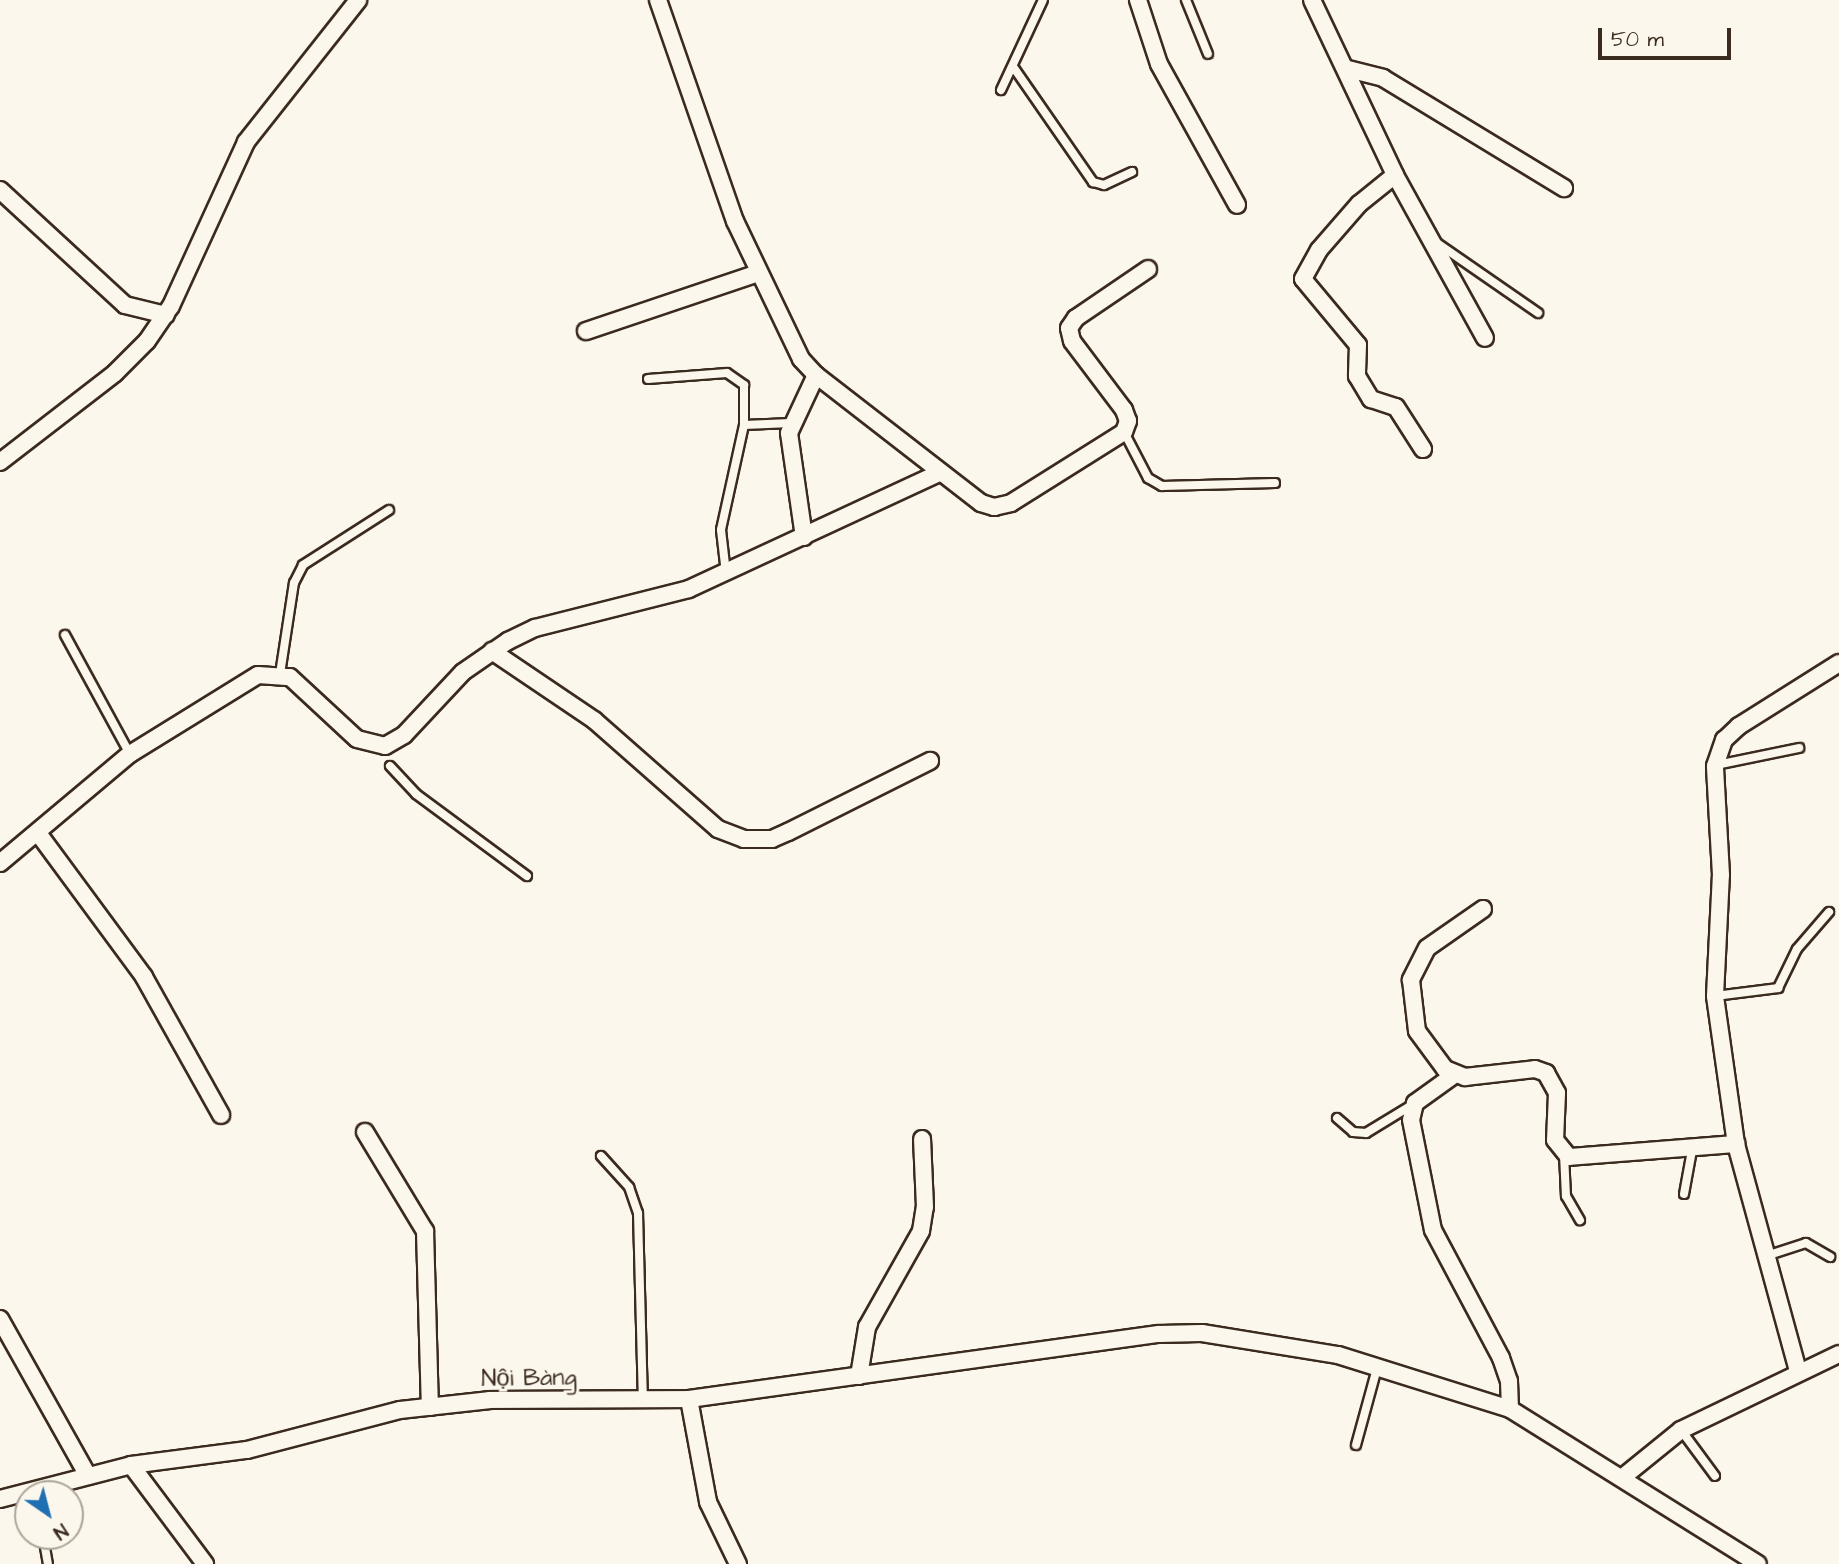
<!DOCTYPE html>
<html>
<head>
<meta charset="utf-8">
<style>
  body { margin:0 }
  #map { position:relative; width:1839px; height:1564px; overflow:hidden; background:#fbf7ec; font-family:"Architects Daughter",sans-serif }
  div>[style] { position:absolute }
  [style*='--x'] { left:calc(var(--x)*1px); top:calc(var(--y)*1px); width:calc(var(--w)*1px); rotate:calc(var(--a)*1deg) }
  .roads { filter:drop-shadow(2px 0 #3b2a1e) drop-shadow(-2px 0 #3b2a1e) drop-shadow(0 2px #3b2a1e) drop-shadow(0 -2px #3b2a1e) }
  .lane>* { height:8px; margin:-4px; padding:0 4px; transform-origin:4px; border-radius:4px; background:#fbf7ec }
  .street>* { height:16px; margin:-8px; padding:0 8px; transform-origin:8px; border-radius:8px; background:#fbf7ec }
  span { translate:-50% -50%; white-space:nowrap; text-align:center; line-height:1.15; -webkit-text-stroke:6px #fbf7ec; paint-order:stroke }
  .street-label { font-size:24px; color:#3b2a1e }
  .north { position:absolute; left:14px; top:1480px; width:70px; height:70px; box-sizing:border-box; background:#fbf7ec; border:2px solid #aea59a; border-radius:50%; rotate:145deg; font-size:19px; font-weight:700; line-height:28px; text-align:center; color:#3b2a1e }
  .north::after { content:''; display:block; margin:auto; width:24px; height:32px; background:#1f6fb2; clip-path:polygon(50% 0,100% 100%,50% 72%,0 100%) }
  .scale { position:absolute; left:1598px; top:28px; width:133px; height:32px; box-sizing:border-box; border:4px solid #3b2a1e; border-top:0; padding-left:9px; font-size:21px; line-height:24px; white-space:nowrap; color:#3b2a1e; -webkit-text-stroke:5px #fbf7ec; paint-order:stroke }
</style>
</head>
<body>
<div id="map">
  <div class="roads">
    <div class="lane">
      <i style="--x:1186;--y:0;--w:58;--a:67.8"></i>
      <i style="--x:1014;--y:68;--w:139;--a:55.3"></i>
      <i style="--x:1093;--y:182;--w:11;--a:15"></i>
      <i style="--x:1104;--y:185;--w:31;--a:-25"></i>
      <i style="--x:1001;--y:90;--w:99;--a:-65"></i>
      <i style="--x:1437;--y:243;--w:123;--a:34.7"></i>
      <i style="--x:648;--y:379;--w:79;--a:-4.3"></i>
      <i style="--x:727;--y:373;--w:21;--a:35"></i>
      <i style="--x:744;--y:385;--w:40;--a:90"></i>
      <i style="--x:744;--y:425;--w:107;--a:102.4"></i>
      <i style="--x:721;--y:530;--w:43;--a:83.4"></i>
      <i style="--x:744;--y:425;--w:47;--a:-2.4"></i>
      <i style="--x:1124;--y:432;--w:52;--a:62.4"></i>
      <i style="--x:1148;--y:478;--w:16;--a:30"></i>
      <i style="--x:1162;--y:486;--w:113;--a:-1.5"></i>
      <i style="--x:65;--y:635;--w:136;--a:61.4"></i>
      <i style="--x:280;--y:674;--w:92;--a:-81.3"></i>
      <i style="--x:294;--y:583;--w:20;--a:-63"></i>
      <i style="--x:303;--y:565;--w:102;--a:-32.6"></i>
      <i style="--x:1716;--y:765;--w:85;--a:-11.6"></i>
      <i style="--x:390;--y:766;--w:38;--a:47"></i>
      <i style="--x:416;--y:794;--w:138;--a:36.5"></i>
      <i style="--x:1715;--y:996;--w:64;--a:-7.2"></i>
      <i style="--x:1778;--y:988;--w:43;--a:-64"></i>
      <i style="--x:1797;--y:949;--w:49;--a:-49.1"></i>
      <i style="--x:1337;--y:1118;--w:21;--a:41"></i>
      <i style="--x:1353;--y:1132;--w:13;--a:4"></i>
      <i style="--x:1366;--y:1133;--w:54;--a:-31.3"></i>
      <i style="--x:1564;--y:1154;--w:42;--a:87.3"></i>
      <i style="--x:1566;--y:1196;--w:28;--a:60"></i>
      <i style="--x:601;--y:1156;--w:42;--a:47.9"></i>
      <i style="--x:629;--y:1187;--w:28;--a:71"></i>
      <i style="--x:638;--y:1213;--w:188;--a:88.5"></i>
      <i style="--x:1684;--y:1194;--w:50;--a:-79.6"></i>
      <i style="--x:1766;--y:1256;--w:42;--a:-18"></i>
      <i style="--x:1806;--y:1243;--w:28;--a:30"></i>
      <i style="--x:1681;--y:1430;--w:57;--a:53.5"></i>
      <i style="--x:1356;--y:1445;--w:80;--a:-74.7"></i>
      <i style="--x:43;--y:1536;--w:28;--a:80"></i>
    </div>
    <div class="street">
      <i style="--x:658;--y:0;--w:234;--a:70.8"></i>
      <i style="--x:735;--y:221;--w:153;--a:64.4"></i>
      <i style="--x:801;--y:359;--w:22;--a:47"></i>
      <i style="--x:816;--y:375;--w:209;--a:37.8"></i>
      <i style="--x:981;--y:503;--w:14;--a:17"></i>
      <i style="--x:994;--y:507;--w:17;--a:-13"></i>
      <i style="--x:1011;--y:503;--w:133;--a:-32.1"></i>
      <i style="--x:1124;--y:432;--w:12;--a:-70"></i>
      <i style="--x:1128;--y:421;--w:12;--a:-110"></i>
      <i style="--x:1124;--y:410;--w:86;--a:-127"></i>
      <i style="--x:1072;--y:341;--w:13;--a:-103"></i>
      <i style="--x:1069;--y:328;--w:12;--a:-55"></i>
      <i style="--x:1076;--y:318;--w:87;--a:-34.2"></i>
      <i style="--x:1138;--y:0;--w:67;--a:71.8"></i>
      <i style="--x:1159;--y:64;--w:161;--a:61"></i>
      <i style="--x:1312;--y:0;--w:194;--a:64.6"></i>
      <i style="--x:1395;--y:175;--w:186;--a:61.1"></i>
      <i style="--x:1348;--y:69;--w:36;--a:14"></i>
      <i style="--x:1383;--y:78;--w:212;--a:31.3"></i>
      <i style="--x:1395;--y:175;--w:46;--a:141.1"></i>
      <i style="--x:1359;--y:204;--w:61;--a:131"></i>
      <i style="--x:1319;--y:250;--w:33;--a:119"></i>
      <i style="--x:1303;--y:279;--w:86;--a:50.2"></i>
      <i style="--x:1358;--y:345;--w:31;--a:92"></i>
      <i style="--x:1357;--y:376;--w:27;--a:59"></i>
      <i style="--x:1371;--y:399;--w:26;--a:18"></i>
      <i style="--x:1396;--y:407;--w:50;--a:57.3"></i>
      <i style="--x:0;--y:190;--w:170;--a:42.6"></i>
      <i style="--x:125;--y:305;--w:42;--a:13.7"></i>
      <i style="--x:586;--y:331;--w:182;--a:-18.6"></i>
      <i style="--x:0;--y:462;--w:145;--a:-37.7"></i>
      <i style="--x:115;--y:373;--w:45;--a:-45"></i>
      <i style="--x:147;--y:341;--w:42;--a:-55.6"></i>
      <i style="--x:171;--y:306;--w:180;--a:-65.4"></i>
      <i style="--x:246;--y:142;--w:181;--a:-51.7"></i>
      <i style="--x:804;--y:537;--w:105;--a:-98.2"></i>
      <i style="--x:789;--y:433;--w:64;--a:-65"></i>
      <i style="--x:492;--y:651;--w:123;--a:34.1"></i>
      <i style="--x:594;--y:720;--w:165;--a:41.3"></i>
      <i style="--x:718;--y:829;--w:28;--a:21"></i>
      <i style="--x:744;--y:839;--w:28;--a:0"></i>
      <i style="--x:772;--y:839;--w:17;--a:-24"></i>
      <i style="--x:788;--y:832;--w:159;--a:-26.6"></i>
      <i style="--x:38;--y:833;--w:179;--a:53.6"></i>
      <i style="--x:144;--y:977;--w:158;--a:60.8"></i>
      <i style="--x:0;--y:863;--w:170;--a:-40"></i>
      <i style="--x:130;--y:754;--w:150;--a:-31.7"></i>
      <i style="--x:258;--y:675;--w:32;--a:4"></i>
      <i style="--x:290;--y:677;--w:91;--a:42.8"></i>
      <i style="--x:357;--y:739;--w:29;--a:14"></i>
      <i style="--x:385;--y:746;--w:22;--a:-30"></i>
      <i style="--x:404;--y:735;--w:86;--a:-46.9"></i>
      <i style="--x:463;--y:672;--w:55;--a:-34.6"></i>
      <i style="--x:508;--y:641;--w:30;--a:-26"></i>
      <i style="--x:535;--y:628;--w:159;--a:-14.2"></i>
      <i style="--x:689;--y:589;--w:276;--a:-24.9"></i>
      <i style="--x:1483;--y:909;--w:68;--a:145.1"></i>
      <i style="--x:1427;--y:948;--w:36;--a:117"></i>
      <i style="--x:1411;--y:980;--w:51;--a:83.3"></i>
      <i style="--x:1417;--y:1031;--w:47;--a:53.6"></i>
      <i style="--x:1445;--y:1069;--w:22;--a:22"></i>
      <i style="--x:1465;--y:1077;--w:70;--a:-6.5"></i>
      <i style="--x:1535;--y:1069;--w:12;--a:20"></i>
      <i style="--x:1546;--y:1073;--w:23;--a:61"></i>
      <i style="--x:1557;--y:1093;--w:47;--a:92.4"></i>
      <i style="--x:1555;--y:1140;--w:22;--a:51"></i>
      <i style="--x:1569;--y:1157;--w:168;--a:-4.5"></i>
      <i style="--x:1454;--y:1075;--w:48;--a:144.3"></i>
      <i style="--x:1415;--y:1103;--w:17;--a:103"></i>
      <i style="--x:1411;--y:1120;--w:112;--a:78.7"></i>
      <i style="--x:1433;--y:1230;--w:145;--a:62"></i>
      <i style="--x:1501;--y:1358;--w:24;--a:71"></i>
      <i style="--x:1509;--y:1381;--w:28;--a:88"></i>
      <i style="--x:365;--y:1132;--w:116;--a:58.8"></i>
      <i style="--x:425;--y:1231;--w:176;--a:88.4"></i>
      <i style="--x:0;--y:1319;--w:180;--a:60.7"></i>
      <i style="--x:1798;--y:1371;--w:235;--a:-105.3"></i>
      <i style="--x:1736;--y:1144;--w:149;--a:-98.1"></i>
      <i style="--x:1715;--y:996;--w:121;--a:-87.2"></i>
      <i style="--x:1721;--y:875;--w:109;--a:-93.2"></i>
      <i style="--x:1715;--y:766;--w:28;--a:-71"></i>
      <i style="--x:1724;--y:740;--w:21;--a:-43"></i>
      <i style="--x:1739;--y:726;--w:118;--a:-32.2"></i>
      <i style="--x:859;--y:1376;--w:50;--a:-80.7"></i>
      <i style="--x:867;--y:1327;--w:110;--a:-60.6"></i>
      <i style="--x:921;--y:1231;--w:24;--a:-81"></i>
      <i style="--x:925;--y:1207;--w:68;--a:-92.5"></i>
      <i style="--x:689;--y:1399;--w:105;--a:79.5"></i>
      <i style="--x:708;--y:1502;--w:69;--a:64.2"></i>
      <i style="--x:131;--y:1465;--w:124;--a:53.2"></i>
      <i style="--x:1623;--y:1477;--w:75;--a:-39"></i>
      <i style="--x:1681;--y:1430;--w:175;--a:-25.7"></i>
      <i style="--x:0;--y:1499;--w:135;--a:-14.5"></i>
      <i style="--x:131;--y:1465;--w:117;--a:-7.4"></i>
      <i style="--x:247;--y:1450;--w:158;--a:-14.7"></i>
      <i style="--x:400;--y:1410;--w:91;--a:-6.3"></i>
      <i style="--x:490;--y:1400;--w:199;--a:-0.3"></i>
      <i style="--x:689;--y:1399;--w:474;--a:-7.9"></i>
      <i style="--x:1159;--y:1334;--w:43;--a:-1.3"></i>
      <i style="--x:1202;--y:1333;--w:138;--a:9.2"></i>
      <i style="--x:1338;--y:1355;--w:180;--a:17.4"></i>
      <i style="--x:1510;--y:1409;--w:292;--a:32"></i>
    </div>
  </div>
  <div class="street-label">
    <span style="left:529px;top:1379px;rotate:-1deg">Nội Bàng</span>
  </div>
  <div class="north">N</div>
  <div class="scale">50 m</div>
</div>
</body>
</html>
